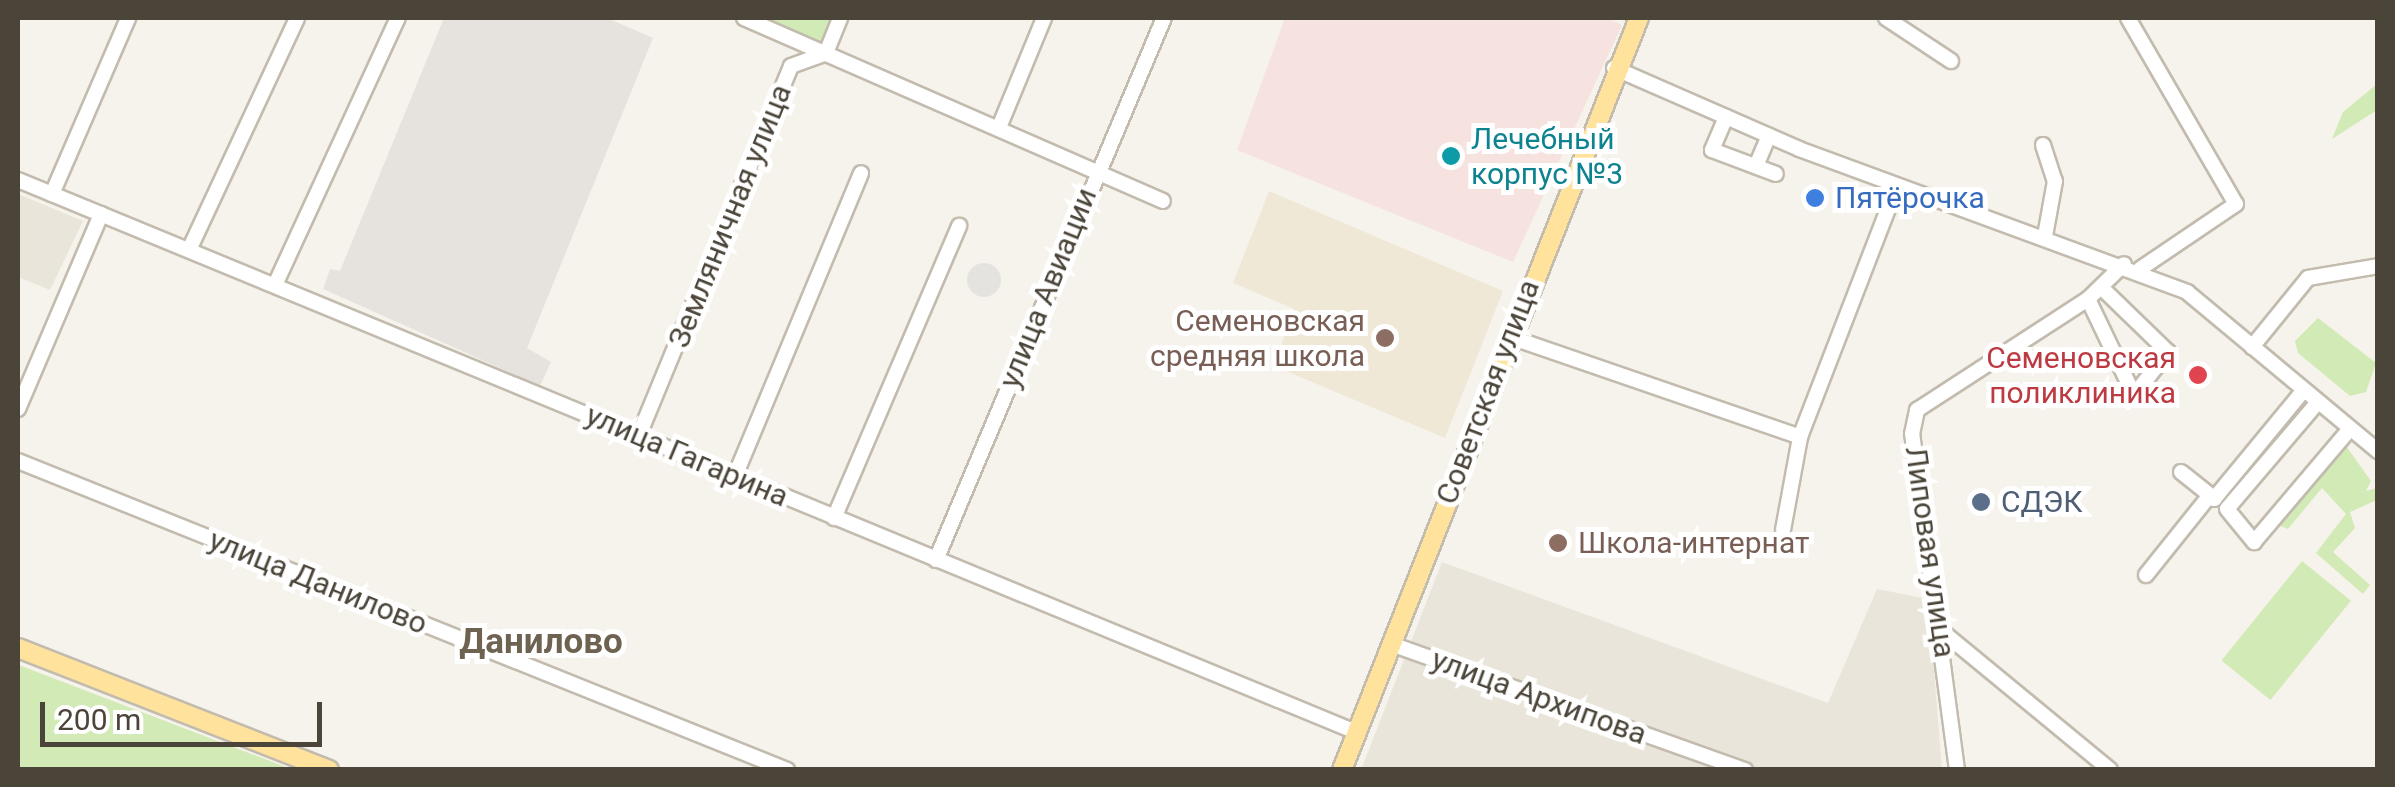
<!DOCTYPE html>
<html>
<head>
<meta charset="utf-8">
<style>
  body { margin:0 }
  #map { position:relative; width:2395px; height:787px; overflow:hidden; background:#f6f3ec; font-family:Roboto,sans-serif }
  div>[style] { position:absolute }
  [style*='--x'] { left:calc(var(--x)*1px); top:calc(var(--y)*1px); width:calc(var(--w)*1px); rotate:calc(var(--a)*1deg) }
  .residential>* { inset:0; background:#eae5da }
  .industrial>* { inset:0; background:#e6e2dd }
  .education>* { inset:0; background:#efe8d6 }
  .medical>* { inset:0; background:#f6e3e0 }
  .green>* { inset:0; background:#d2eab5; transform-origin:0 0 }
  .parking>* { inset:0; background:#e5e3e0 }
  .round { border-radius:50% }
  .roads { filter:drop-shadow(2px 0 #c2bbae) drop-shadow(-2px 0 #c2bbae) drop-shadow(0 2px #c2bbae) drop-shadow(0 -2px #c2bbae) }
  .minor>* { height:14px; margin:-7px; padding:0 7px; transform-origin:7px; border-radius:7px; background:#fff }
  .major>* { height:18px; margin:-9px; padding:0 9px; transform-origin:9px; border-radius:9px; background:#ffe39c }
  .dots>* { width:28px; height:28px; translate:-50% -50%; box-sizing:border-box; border:5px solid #fff; border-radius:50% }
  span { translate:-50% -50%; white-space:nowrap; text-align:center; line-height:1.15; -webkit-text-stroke:10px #fff; paint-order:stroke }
  .culture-label { font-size:30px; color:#0d838f }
  .left { translate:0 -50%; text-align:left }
  .shop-label { font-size:30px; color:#366cbe }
  .street-label { font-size:30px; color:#4b4439 }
  .education-label { font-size:30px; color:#785e54 }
  .right { translate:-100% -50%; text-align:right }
  .health-label { font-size:30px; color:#be3a42 }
  .service-label { font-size:30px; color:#4e5e75 }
  .quarter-label { font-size:35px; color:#6e6250; font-weight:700 }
  .frame { position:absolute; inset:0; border:20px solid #4b4439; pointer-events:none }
  .scale { position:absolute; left:40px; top:702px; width:282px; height:45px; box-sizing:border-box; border:5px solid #4b4439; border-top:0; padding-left:12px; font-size:30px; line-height:35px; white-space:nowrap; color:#4b4439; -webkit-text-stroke:8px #fff; paint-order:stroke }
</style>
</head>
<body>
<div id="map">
  <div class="residential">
    <i style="clip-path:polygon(18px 194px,83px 221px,50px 290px,18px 277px)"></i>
    <i style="clip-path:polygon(1442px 562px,1828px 703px,1877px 589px,1928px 599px,1942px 769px,1361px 770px)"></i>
  </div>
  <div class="industrial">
    <i style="clip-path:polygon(444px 18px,607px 18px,653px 38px,527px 348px,551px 362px,540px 386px,323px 289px,330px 269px,340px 271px)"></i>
  </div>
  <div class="education">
    <i style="clip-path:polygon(1269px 191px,1503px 291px,1445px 438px,1274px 366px,1294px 309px,1233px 283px)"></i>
  </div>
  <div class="medical">
    <i style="clip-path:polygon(1285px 18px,1606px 18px,1622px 25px,1513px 262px,1237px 150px)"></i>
  </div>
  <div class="green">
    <i style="clip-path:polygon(756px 18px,830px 18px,820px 46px)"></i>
    <i style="clip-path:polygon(2377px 84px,2377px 110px,2332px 139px,2343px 112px)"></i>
    <i style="clip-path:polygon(2318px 318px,2376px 363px,2366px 392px,2350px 396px,2298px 353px,2295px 341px)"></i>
    <i style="clip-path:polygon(2346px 446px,2371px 481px,2366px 491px,2377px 488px,2377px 500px,2350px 512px,2355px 528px,2333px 552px,2370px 585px,2363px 594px,2316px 553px,2346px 514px,2322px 488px,2288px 529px,2275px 524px)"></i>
    <i style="left:2302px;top:561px;width:63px;height:128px;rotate:39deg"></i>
    <i style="clip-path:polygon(18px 665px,24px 667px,291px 769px,18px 769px)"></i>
  </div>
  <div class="parking">
    <i class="round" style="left:967px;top:263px;width:34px;height:34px"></i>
  </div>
  <div class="roads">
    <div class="minor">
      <i style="--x:744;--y:18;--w:457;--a:23.6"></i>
      <i style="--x:1886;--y:18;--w:78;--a:33.5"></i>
      <i style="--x:2128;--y:18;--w:215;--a:59.9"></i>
      <i style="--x:2236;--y:204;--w:116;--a:145.9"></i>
      <i style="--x:1614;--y:68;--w:202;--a:23.6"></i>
      <i style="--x:1799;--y:149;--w:414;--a:20.2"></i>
      <i style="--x:2187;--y:292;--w:249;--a:39.8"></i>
      <i style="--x:1726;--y:117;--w:36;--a:113"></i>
      <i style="--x:1712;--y:150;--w:68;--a:20.6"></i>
      <i style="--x:1000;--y:125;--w:116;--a:-67.6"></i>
      <i style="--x:2043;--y:145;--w:38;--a:72"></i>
      <i style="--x:2055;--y:181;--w:56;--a:100.3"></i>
      <i style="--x:1756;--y:166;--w:33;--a:-67"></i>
      <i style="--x:18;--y:180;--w:1447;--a:22.42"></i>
      <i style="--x:52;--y:194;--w:192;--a:-66.6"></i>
      <i style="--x:189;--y:250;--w:256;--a:-65"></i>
      <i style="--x:275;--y:285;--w:294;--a:-65.3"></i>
      <i style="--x:2088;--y:299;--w:106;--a:64.4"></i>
      <i style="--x:2134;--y:395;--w:55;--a:-51.7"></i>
      <i style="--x:2168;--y:352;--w:92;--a:-135.9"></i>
      <i style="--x:1510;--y:337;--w:307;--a:19"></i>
      <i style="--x:2252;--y:347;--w:89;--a:-50.9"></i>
      <i style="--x:2308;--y:278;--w:71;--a:-9.7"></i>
      <i style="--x:2318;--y:402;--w:140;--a:130.4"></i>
      <i style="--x:2227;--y:509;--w:43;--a:50.7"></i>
      <i style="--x:2254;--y:542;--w:148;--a:-49.7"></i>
      <i style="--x:18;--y:409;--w:212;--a:-66.9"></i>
      <i style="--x:639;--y:435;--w:399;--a:-67.6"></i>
      <i style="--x:791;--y:66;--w:37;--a:-20"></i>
      <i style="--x:826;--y:53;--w:38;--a:-68"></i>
      <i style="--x:18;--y:461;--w:829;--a:21.89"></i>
      <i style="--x:2181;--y:472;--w:43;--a:38.5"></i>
      <i style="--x:735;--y:476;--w:328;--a:-67.4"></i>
      <i style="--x:2214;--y:499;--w:141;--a:-50.5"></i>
      <i style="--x:834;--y:518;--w:318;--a:-66.8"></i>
      <i style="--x:1783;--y:530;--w:95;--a:-79.6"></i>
      <i style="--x:1800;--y:437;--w:269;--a:-68.9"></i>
      <i style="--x:936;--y:560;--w:588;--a:-67.19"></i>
      <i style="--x:2146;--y:575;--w:102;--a:-51.3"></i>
      <i style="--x:1944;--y:633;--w:215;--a:39.5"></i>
      <i style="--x:1391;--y:644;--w:376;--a:19.6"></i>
      <i style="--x:1957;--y:770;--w:339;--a:-97.6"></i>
      <i style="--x:1912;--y:434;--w:25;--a:-78"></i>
      <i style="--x:1917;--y:410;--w:204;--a:-33"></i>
      <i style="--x:2088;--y:299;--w:50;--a:-44.2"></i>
    </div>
    <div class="major">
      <i style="--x:18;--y:648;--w:334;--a:21.4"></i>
      <i style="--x:1342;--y:770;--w:809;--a:-68.45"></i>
    </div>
  </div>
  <div class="dots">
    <i style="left:1451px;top:156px;background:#0f9aa8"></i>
    <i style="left:1815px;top:198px;background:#3f7fe0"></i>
    <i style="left:1385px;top:338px;background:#8d6e63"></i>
    <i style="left:2198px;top:375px;background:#e0444e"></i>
    <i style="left:1981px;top:502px;background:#5c6f8a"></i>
    <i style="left:1558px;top:543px;background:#8d6e63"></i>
  </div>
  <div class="culture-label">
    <span class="left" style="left:1471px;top:156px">Лечебный<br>корпус №3</span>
  </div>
  <div class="shop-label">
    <span class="left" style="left:1835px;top:198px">Пятёрочка</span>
  </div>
  <div class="street-label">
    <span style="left:730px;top:216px;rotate:-68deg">Земляничная улица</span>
    <span style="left:1048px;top:288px;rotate:-68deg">улица Авиации</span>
    <span style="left:1488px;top:392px;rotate:-69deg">Советская улица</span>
    <span style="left:687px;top:456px;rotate:23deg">улица Гагарина</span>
    <span style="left:1930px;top:552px;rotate:82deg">Липовая улица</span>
    <span style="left:318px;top:582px;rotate:22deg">улица Данилово</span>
    <span style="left:1539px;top:697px;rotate:20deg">улица Архипова</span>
  </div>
  <div class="education-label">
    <span class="right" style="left:1365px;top:338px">Семеновская<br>средняя школа</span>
    <span class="left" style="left:1578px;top:543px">Школа-интернат</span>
  </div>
  <div class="health-label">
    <span class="right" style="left:2176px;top:375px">Семеновская<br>поликлиника</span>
  </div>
  <div class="service-label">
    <span class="left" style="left:2001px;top:502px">СДЭК</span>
  </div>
  <div class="quarter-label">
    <span style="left:541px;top:642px">Данилово</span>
  </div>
  <div class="frame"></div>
  <div class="scale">200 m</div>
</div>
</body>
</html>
